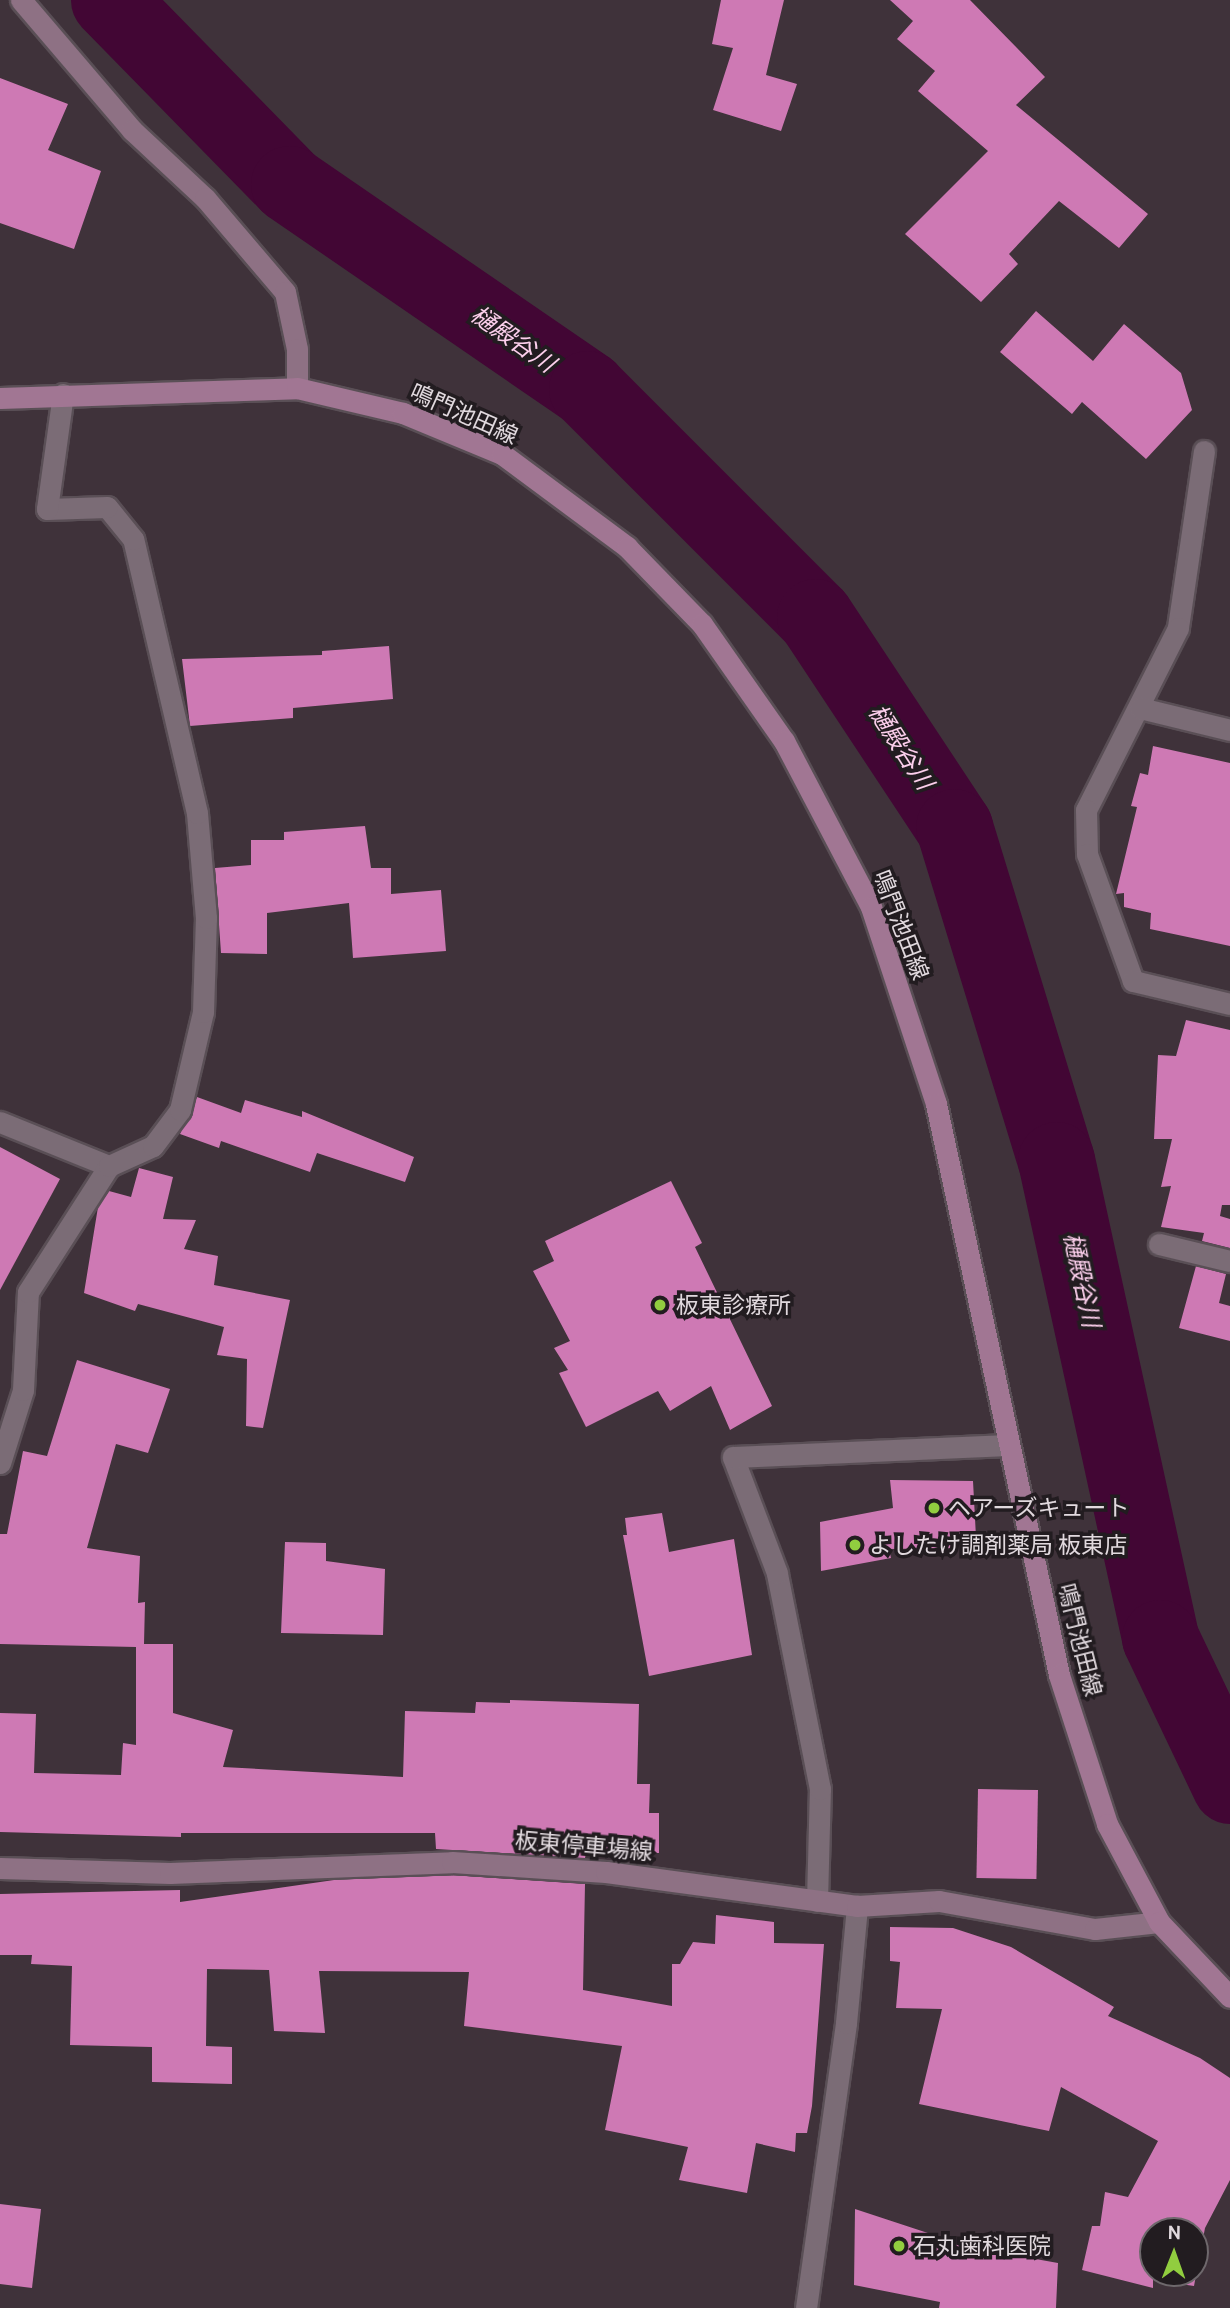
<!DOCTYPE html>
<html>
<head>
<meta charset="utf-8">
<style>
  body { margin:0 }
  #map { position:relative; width:1230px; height:2308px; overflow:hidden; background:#3f323a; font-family:Cabin,"Noto Sans JP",sans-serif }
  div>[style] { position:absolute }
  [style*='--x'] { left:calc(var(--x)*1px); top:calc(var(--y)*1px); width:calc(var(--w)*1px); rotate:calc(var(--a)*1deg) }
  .river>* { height:77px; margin:-38.5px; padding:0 38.5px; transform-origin:38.5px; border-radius:38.5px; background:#420634 }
  .building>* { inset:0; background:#ce79b4; transform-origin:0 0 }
  .roads { filter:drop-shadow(2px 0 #5a4f56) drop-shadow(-2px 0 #5a4f56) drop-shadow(0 2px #5a4f56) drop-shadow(0 -2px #5a4f56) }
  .street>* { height:21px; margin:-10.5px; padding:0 10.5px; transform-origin:10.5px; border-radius:10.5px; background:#7b6c76 }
  .secondary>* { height:21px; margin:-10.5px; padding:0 10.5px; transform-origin:10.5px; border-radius:10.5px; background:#8e7184 }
  .primary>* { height:21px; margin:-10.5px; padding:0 10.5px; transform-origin:10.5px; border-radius:10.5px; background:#a17693 }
  .dots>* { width:19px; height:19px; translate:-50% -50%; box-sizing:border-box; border:4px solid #221c20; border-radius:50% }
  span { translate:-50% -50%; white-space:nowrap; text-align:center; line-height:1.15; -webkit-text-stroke:7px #221c20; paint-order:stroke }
  .street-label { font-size:23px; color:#e1d9de }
  .poi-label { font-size:23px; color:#e1d9de }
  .left { translate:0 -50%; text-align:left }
  .water-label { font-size:24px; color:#fccfec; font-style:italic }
  .north { position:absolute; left:1139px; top:2217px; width:70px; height:70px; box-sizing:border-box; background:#221c20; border:2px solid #6e686c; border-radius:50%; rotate:1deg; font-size:19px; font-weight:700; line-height:28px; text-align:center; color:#e1d9de }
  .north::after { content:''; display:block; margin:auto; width:24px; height:32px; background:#91cd3f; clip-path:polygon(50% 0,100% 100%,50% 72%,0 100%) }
</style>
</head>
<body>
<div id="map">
  <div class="river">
    <i style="--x:109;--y:0;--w:257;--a:45.6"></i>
    <i style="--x:289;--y:184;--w:362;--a:34.5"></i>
    <i style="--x:587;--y:389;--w:322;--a:45"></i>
    <i style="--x:815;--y:617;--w:252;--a:56.5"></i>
    <i style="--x:954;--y:827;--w:348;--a:73"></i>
    <i style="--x:1056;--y:1160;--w:489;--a:77.7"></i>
    <i style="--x:1160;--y:1638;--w:163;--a:64.5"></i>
  </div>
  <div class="building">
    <i style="clip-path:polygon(721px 0,784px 0,766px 75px,797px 84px,781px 131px,713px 110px,733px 48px,712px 44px)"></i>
    <i style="clip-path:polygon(890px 0,970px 0,1017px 48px,1045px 77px,1016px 105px,1148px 214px,1119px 248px,1059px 201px,1009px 254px,1018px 264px,981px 302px,905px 234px,988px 151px,918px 91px,935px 71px,897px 39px,913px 21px)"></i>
    <i style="clip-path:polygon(0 78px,68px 104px,48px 150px,101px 171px,74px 249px,0 223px)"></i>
    <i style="clip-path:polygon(1036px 311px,1093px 361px,1124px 324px,1181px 373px,1192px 410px,1146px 459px,1082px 402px,1072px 414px,1000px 352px)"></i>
    <i style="clip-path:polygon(389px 646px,393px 699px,293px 708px,293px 718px,190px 726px,182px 659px,322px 655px,322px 651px)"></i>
    <i style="clip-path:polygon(1153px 746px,1230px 763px,1230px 946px,1150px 929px,1151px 913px,1124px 907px,1124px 893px,1116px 894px,1137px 807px,1131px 806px,1140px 773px,1148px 775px)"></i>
    <i style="clip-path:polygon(365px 826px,371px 868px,391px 868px,391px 894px,441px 890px,446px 951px,353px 958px,349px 903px,267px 913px,267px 954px,221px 953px,215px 868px,251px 865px,251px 840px,284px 840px,284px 832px)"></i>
    <i style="clip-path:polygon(1186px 1020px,1230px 1030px,1230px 1205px,1222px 1205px,1220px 1216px,1230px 1219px,1230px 1248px,1202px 1241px,1204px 1233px,1161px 1227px,1171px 1186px,1161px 1187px,1172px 1139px,1154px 1139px,1158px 1055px,1176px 1056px)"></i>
    <i style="clip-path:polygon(197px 1097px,241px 1113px,245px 1100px,302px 1117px,302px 1111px,414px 1157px,405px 1182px,317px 1153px,310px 1172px,221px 1141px,219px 1148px,180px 1134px)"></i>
    <i style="clip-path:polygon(0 1147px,60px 1179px,0 1290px)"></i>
    <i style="clip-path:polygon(139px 1168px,173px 1177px,163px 1219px,196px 1220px,184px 1249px,218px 1256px,214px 1285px,290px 1300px,263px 1428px,246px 1426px,247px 1359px,217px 1355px,224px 1327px,138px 1304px,135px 1311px,84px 1293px,98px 1207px,109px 1191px,131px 1197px)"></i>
    <i style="clip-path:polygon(671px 1181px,702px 1243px,695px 1247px,772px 1406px,730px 1430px,711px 1386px,670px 1411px,658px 1391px,586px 1427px,559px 1373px,568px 1370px,554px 1348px,570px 1341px,533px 1271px,554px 1261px,545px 1241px)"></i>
    <i style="clip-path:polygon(1196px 1266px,1226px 1274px,1219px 1303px,1230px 1306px,1230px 1341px,1179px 1328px)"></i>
    <i style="clip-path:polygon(77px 1360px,170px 1389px,148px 1453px,116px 1444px,87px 1548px,140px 1556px,138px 1603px,145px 1602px,144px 1644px,173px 1644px,173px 1713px,233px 1730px,223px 1767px,403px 1777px,405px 1711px,475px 1713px,476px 1702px,510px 1703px,510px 1700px,639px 1704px,637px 1784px,650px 1784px,649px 1813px,659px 1813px,659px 1853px,586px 1853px,585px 1858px,436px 1849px,435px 1833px,181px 1833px,181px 1837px,0 1832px,0 1713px,36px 1714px,34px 1773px,121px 1775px,123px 1743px,136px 1745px,136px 1647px,0 1644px,0 1534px,7px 1534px,23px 1451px,47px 1456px)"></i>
    <i style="clip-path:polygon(890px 1480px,973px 1481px,976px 1537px,957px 1535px,957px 1548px,889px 1549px,891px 1558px,821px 1571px,820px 1522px,893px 1508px)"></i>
    <i style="clip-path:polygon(662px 1513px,669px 1552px,734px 1539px,752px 1655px,649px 1676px,623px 1535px,627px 1535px,625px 1518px)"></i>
    <i style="clip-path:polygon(285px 1542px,326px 1543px,326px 1561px,385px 1569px,383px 1635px,281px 1633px)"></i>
    <i style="left:978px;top:1789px;width:60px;height:89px;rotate:1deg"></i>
    <i style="clip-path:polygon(452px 1875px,585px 1884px,583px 1990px,672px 2006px,672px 1964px,680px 1964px,693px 1942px,715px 1944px,716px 1915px,774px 1922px,774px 1943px,824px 1944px,812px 2106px,807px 2133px,796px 2133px,795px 2152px,756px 2143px,747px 2193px,679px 2180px,688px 2147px,605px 2130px,622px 2046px,464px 2026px,469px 1972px,319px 1971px,325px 2033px,274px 2031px,269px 1970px,207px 1969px,206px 2046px,232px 2047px,232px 2084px,152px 2082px,152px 2047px,70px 2045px,72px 1966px,31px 1964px,32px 1955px,0 1955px,0 1894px,180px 1890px,180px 1902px,341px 1879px)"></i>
    <i style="clip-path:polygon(evenodd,890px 1927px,953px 1928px,1011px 1947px,1114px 2007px,1108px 2016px,1200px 2058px,1230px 2078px,1230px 2180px,1205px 2228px,1194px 2286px,1153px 2280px,1153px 2288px,1082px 2270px,1092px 2226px,1100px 2226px,1105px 2192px,1128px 2197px,1158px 2141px,1061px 2087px,1049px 2131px,919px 2104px,942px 2009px,896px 2008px,900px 1962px,890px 1961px,890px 1927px,1153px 2231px,1195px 2231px,1195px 2273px,1153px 2273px,1153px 2231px)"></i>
    <i style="clip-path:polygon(0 2204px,41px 2209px,32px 2288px,0 2284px)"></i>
    <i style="clip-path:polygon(855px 2209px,937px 2236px,936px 2241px,1058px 2263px,1056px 2308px,939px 2308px,940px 2302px,854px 2285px)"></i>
  </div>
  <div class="roads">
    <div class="street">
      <i style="--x:1204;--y:451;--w:179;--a:98.4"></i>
      <i style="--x:1178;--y:628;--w:204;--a:116.8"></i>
      <i style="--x:1086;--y:810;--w:44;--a:88.7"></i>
      <i style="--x:1087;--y:854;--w:135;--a:70.1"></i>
      <i style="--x:1133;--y:981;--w:100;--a:13.3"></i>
      <i style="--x:1140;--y:708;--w:93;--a:13.7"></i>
      <i style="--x:0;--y:1122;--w:118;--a:22"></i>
      <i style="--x:1159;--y:1244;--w:73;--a:13.5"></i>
      <i style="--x:0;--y:1463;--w:77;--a:-72.5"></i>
      <i style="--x:23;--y:1390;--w:98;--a:-87.1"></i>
      <i style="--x:28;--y:1292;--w:150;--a:-57.3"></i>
      <i style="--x:109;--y:1166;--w:48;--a:-24.4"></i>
      <i style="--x:153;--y:1146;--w:45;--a:-53.1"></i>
      <i style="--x:180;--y:1110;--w:101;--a:-76.8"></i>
      <i style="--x:203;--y:1012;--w:94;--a:-88.2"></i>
      <i style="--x:206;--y:918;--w:105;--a:-94.9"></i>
      <i style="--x:197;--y:813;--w:281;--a:-103.1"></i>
      <i style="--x:133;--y:539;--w:41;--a:-129.1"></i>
      <i style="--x:107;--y:507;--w:60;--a:178.1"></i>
      <i style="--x:47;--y:509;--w:116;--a:-82.1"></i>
      <i style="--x:817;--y:1901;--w:112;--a:-88.5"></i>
      <i style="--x:820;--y:1789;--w:220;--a:-101.3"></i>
      <i style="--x:777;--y:1573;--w:124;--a:-110.8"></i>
      <i style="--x:733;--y:1457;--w:276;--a:-2.5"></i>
      <i style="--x:806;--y:2308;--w:288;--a:-82"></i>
      <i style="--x:846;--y:2023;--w:118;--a:-84.6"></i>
    </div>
    <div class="secondary">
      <i style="--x:21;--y:0;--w:171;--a:49.5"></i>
      <i style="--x:132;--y:130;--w:100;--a:43"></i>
      <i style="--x:205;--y:198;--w:123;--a:49.6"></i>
      <i style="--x:285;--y:292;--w:58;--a:78.1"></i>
      <i style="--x:297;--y:349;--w:39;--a:90"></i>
      <i style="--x:0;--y:1868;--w:170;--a:1.7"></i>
      <i style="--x:170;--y:1873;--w:282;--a:-2.2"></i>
      <i style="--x:452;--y:1862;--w:154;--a:3.7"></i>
      <i style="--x:606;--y:1872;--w:253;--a:7.7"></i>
      <i style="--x:857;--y:1906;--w:82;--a:-3.5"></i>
      <i style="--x:939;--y:1901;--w:158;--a:10.2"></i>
      <i style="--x:1095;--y:1929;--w:64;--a:-6.2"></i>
    </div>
    <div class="primary">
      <i style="--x:0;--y:398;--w:297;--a:-1.9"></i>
      <i style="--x:297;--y:388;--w:109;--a:13.3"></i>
      <i style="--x:403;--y:413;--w:107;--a:22.5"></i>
      <i style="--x:502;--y:454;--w:156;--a:36.6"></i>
      <i style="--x:627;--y:547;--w:107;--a:45.8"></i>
      <i style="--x:702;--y:624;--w:143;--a:55"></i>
      <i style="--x:784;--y:741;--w:187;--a:62.3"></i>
      <i style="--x:871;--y:907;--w:207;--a:71.7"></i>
      <i style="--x:936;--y:1104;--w:584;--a:77.84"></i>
      <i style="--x:1059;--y:1675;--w:157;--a:72.1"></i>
      <i style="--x:1107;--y:1824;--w:111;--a:62"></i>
      <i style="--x:1159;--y:1922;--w:103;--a:46.6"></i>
    </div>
  </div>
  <div class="dots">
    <i style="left:660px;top:1305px;background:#91cd3f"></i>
    <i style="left:934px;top:1508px;background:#91cd3f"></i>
    <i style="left:855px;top:1545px;background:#91cd3f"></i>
    <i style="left:899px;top:2246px;background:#91cd3f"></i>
  </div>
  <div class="street-label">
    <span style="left:464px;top:414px;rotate:24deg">鳴門池田線</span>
    <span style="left:901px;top:925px;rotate:69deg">鳴門池田線</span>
    <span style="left:1080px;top:1640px;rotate:76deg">鳴門池田線</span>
    <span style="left:584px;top:1846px;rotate:5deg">板東停車場線</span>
  </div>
  <div class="poi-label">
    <span class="left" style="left:676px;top:1305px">板東診療所</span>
    <span class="left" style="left:948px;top:1508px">ヘアーズキュート</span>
    <span class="left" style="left:869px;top:1545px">よしたけ調剤薬局 板東店</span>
    <span class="left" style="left:913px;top:2246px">石丸歯科医院</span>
  </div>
  <div class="water-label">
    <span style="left:513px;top:339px;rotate:35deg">樋殿谷川</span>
    <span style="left:901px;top:747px;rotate:57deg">樋殿谷川</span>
    <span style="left:1082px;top:1280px;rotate:78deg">樋殿谷川</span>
  </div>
  <div class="north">N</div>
</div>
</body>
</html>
